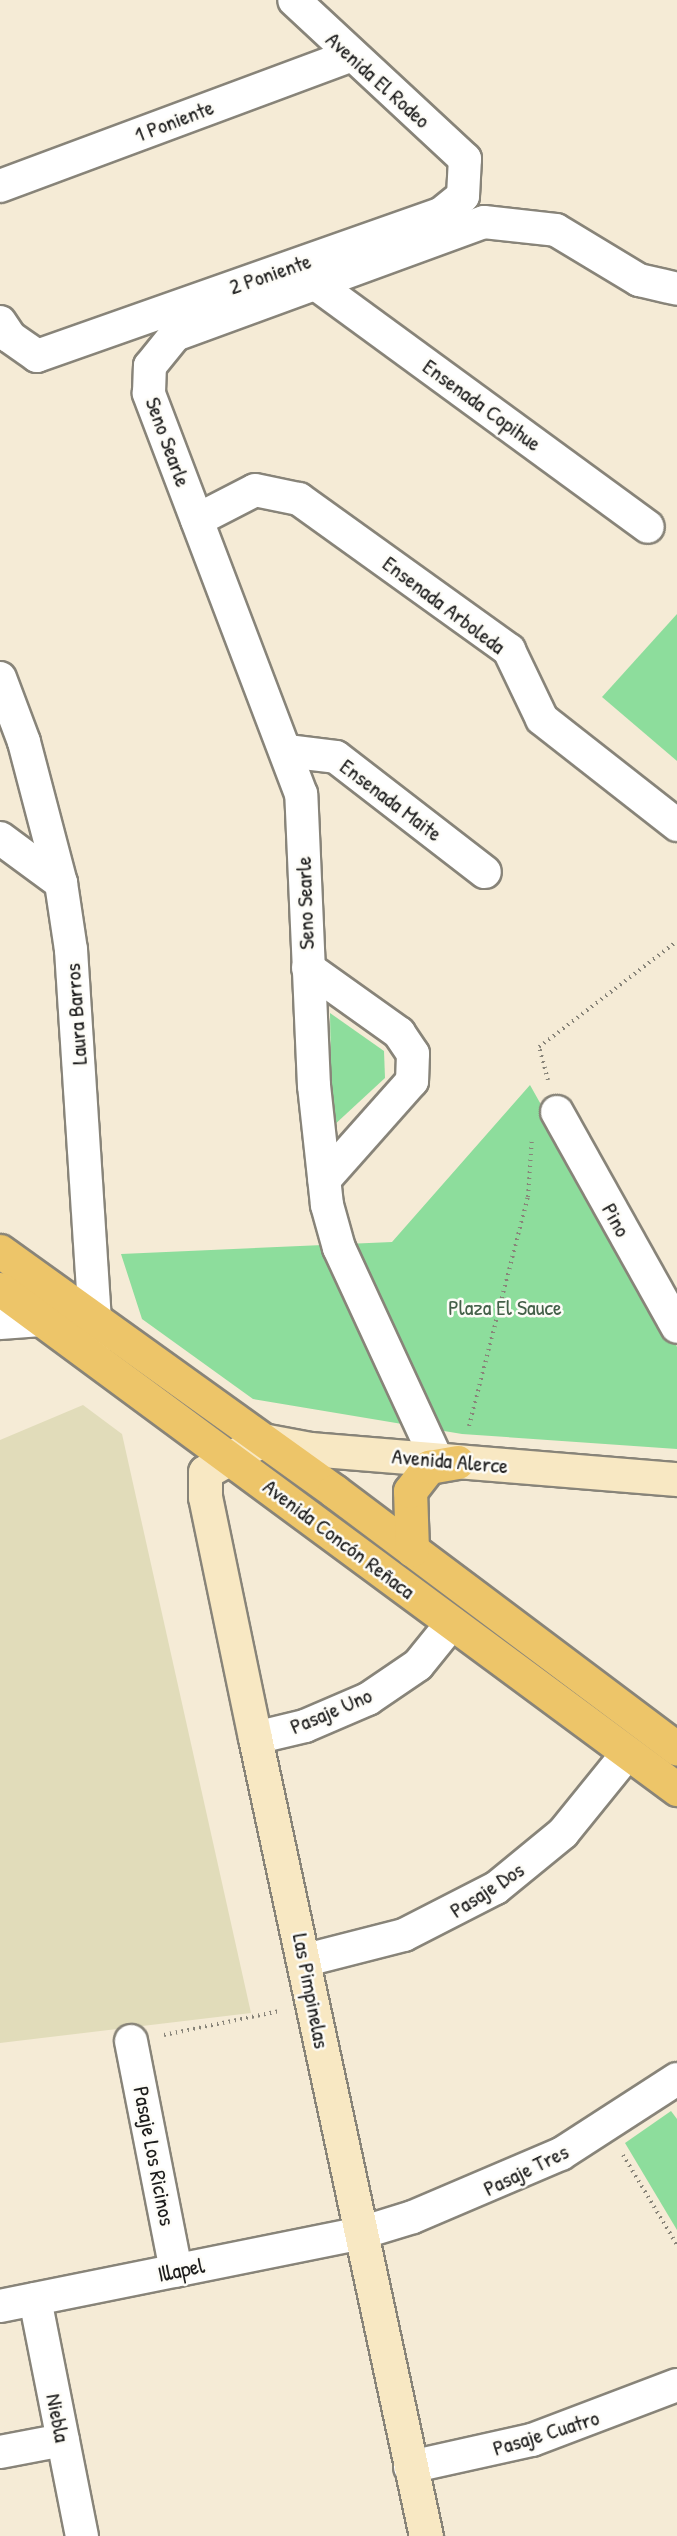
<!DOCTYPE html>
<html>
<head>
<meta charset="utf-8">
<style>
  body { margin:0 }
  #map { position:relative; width:677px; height:2536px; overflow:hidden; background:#f5ebd6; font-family:"Patrick Hand",sans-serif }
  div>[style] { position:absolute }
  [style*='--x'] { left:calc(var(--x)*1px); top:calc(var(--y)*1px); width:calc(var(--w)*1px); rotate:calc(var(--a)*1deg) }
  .built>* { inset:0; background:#e1dcba }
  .green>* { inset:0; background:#8ddd9c }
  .path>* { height:4px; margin-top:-2px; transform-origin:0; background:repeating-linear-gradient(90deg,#888479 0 1.5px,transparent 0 6px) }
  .roads { filter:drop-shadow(2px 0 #888479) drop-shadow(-2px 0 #888479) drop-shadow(0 2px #888479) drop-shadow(0 -2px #888479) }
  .street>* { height:32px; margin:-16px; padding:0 16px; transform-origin:16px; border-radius:16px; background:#fff }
  .secondary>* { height:33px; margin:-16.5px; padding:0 16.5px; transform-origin:16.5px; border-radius:16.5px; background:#f8e8c3 }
  .primary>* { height:33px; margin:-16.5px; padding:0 16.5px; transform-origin:16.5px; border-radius:16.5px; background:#edc569 }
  span { translate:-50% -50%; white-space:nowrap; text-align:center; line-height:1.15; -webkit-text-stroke:5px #fdfcf7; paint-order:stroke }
  .street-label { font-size:22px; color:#1c1c1c }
  .park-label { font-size:22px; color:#446049 }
</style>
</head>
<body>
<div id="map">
  <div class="built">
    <i style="clip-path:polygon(83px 1405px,122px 1434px,251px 2013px,0 2043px,0 1440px)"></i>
  </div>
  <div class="green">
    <i style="clip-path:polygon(677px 614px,677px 761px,602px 697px)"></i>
    <i style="clip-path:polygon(330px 1013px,384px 1051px,385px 1078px,332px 1127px)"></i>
    <i style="clip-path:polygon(530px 1085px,677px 1347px,677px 1449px,462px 1434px,253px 1399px,142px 1319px,121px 1254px,392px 1242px)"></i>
    <i style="clip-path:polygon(671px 2111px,677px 2119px,677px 2230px,625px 2143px)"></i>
  </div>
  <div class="path">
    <i style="--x:548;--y:1080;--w:34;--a:-105"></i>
    <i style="--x:539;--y:1047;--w:174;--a:-37.5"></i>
    <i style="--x:469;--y:1426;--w:236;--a:-75.6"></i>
    <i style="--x:528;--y:1197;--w:58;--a:-86.1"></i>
    <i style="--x:164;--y:2035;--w:118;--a:-11.7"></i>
    <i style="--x:623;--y:2155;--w:105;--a:59"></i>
  </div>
  <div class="roads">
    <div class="street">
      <i style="--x:0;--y:186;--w:372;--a:-20.4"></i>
      <i style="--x:316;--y:284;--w:411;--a:36.2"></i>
      <i style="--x:0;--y:322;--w:18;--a:56"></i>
      <i style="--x:10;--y:337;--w:33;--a:35"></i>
      <i style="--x:37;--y:356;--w:430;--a:-19.4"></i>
      <i style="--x:442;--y:213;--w:27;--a:-39"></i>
      <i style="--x:463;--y:196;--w:37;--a:-87"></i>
      <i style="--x:465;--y:159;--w:233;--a:-137.1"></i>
      <i style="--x:197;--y:520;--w:65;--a:-27.3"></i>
      <i style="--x:255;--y:490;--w:45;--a:11.6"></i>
      <i style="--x:299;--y:499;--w:259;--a:35.7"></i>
      <i style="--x:509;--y:650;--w:76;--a:64.4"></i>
      <i style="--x:542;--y:719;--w:172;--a:38.1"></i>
      <i style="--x:0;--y:678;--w:68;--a:69.4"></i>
      <i style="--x:24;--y:742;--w:146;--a:75.3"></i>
      <i style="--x:61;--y:883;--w:68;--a:81.5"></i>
      <i style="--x:71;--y:950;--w:392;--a:86.3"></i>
      <i style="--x:287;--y:751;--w:49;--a:7"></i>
      <i style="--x:336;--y:757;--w:188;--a:37.7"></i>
      <i style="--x:0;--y:838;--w:76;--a:36.4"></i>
      <i style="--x:308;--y:968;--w:112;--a:35.5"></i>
      <i style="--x:399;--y:1033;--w:25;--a:56"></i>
      <i style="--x:413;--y:1054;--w:27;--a:92"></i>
      <i style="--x:412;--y:1081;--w:132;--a:131.6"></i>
      <i style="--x:557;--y:1112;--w:246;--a:60.8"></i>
      <i style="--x:0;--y:1323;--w:42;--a:-4.1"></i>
      <i style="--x:437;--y:1460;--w:234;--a:-114.8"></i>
      <i style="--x:339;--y:1248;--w:45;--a:-105.6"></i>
      <i style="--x:327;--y:1205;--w:120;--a:-96.2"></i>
      <i style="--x:314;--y:1086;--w:292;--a:-92.5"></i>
      <i style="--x:301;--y:794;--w:429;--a:-110.8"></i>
      <i style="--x:149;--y:393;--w:27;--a:-88"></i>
      <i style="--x:150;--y:366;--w:40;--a:-51"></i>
      <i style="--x:175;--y:335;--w:329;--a:-20.1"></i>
      <i style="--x:484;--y:222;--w:72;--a:6.3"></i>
      <i style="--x:556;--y:230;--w:97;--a:31.1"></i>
      <i style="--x:639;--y:280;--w:39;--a:13"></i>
      <i style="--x:255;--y:1738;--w:51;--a:-13.5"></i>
      <i style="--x:305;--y:1726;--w:69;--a:-23.2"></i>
      <i style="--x:368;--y:1699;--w:60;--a:-34.2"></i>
      <i style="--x:418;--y:1665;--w:54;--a:-51"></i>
      <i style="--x:306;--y:1960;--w:101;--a:-14.3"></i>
      <i style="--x:404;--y:1935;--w:103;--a:-27.1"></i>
      <i style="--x:496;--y:1888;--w:87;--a:-39.4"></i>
      <i style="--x:563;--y:1833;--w:102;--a:-51"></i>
      <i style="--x:131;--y:2041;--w:234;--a:78.9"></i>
      <i style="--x:35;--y:2299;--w:242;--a:78.8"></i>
      <i style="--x:0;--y:2306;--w:368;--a:-11.4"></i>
      <i style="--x:361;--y:2233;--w:54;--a:-17.1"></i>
      <i style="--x:413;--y:2217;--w:161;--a:-23.1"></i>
      <i style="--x:561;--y:2154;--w:138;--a:-32.9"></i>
      <i style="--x:0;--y:2452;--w:64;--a:-10.8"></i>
      <i style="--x:410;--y:2467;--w:125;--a:-12.5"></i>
      <i style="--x:532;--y:2440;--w:155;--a:-20.8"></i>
    </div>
    <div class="secondary">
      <i style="--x:426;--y:2536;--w:816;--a:-102.09"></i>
      <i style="--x:255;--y:1738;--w:246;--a:-101.7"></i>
      <i style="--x:205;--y:1497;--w:25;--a:-90"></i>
      <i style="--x:205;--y:1472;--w:65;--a:-29.3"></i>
      <i style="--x:262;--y:1440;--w:49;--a:10.6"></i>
      <i style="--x:310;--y:1449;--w:368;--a:4.7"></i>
    </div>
    <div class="primary">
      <i style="--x:0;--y:1251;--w:411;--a:35.7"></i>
      <i style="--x:334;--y:1491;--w:429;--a:36.9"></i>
      <i style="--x:0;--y:1289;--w:842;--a:36.45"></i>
      <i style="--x:412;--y:1550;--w:59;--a:-91.9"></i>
      <i style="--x:410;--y:1491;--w:31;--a:-52"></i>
      <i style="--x:429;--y:1467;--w:29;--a:-10"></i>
    </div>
  </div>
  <div class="street-label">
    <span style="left:378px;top:80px;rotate:42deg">Avenida El Rodeo</span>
    <span style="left:174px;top:121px;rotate:-21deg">1 Poniente</span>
    <span style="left:270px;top:274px;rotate:-19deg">2 Poniente</span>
    <span style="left:482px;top:405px;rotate:36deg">Ensenada Copihue</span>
    <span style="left:168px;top:442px;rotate:70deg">Seno Searle</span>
    <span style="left:444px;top:605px;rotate:37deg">Ensenada Arboleda</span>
    <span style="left:391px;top:800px;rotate:37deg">Ensenada Maite</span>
    <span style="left:305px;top:903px;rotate:-92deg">Seno Searle</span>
    <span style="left:76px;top:1014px;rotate:-94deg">Laura Barros</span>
    <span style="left:616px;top:1220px;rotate:61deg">Pino</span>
    <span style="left:450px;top:1461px;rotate:5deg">Avenida Alerce</span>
    <span style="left:339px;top:1539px;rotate:37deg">Avenida Concón Reñaca</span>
    <span style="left:331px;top:1711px;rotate:-23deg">Pasaje Uno</span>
    <span style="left:487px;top:1890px;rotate:-33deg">Pasaje Dos</span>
    <span style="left:311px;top:1991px;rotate:79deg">Las Pimpinelas</span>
    <span style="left:154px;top:2156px;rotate:79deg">Pasaje Los Ricinos</span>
    <span style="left:526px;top:2170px;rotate:-26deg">Pasaje Tres</span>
    <span style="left:181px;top:2270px;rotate:-12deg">Illapel</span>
    <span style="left:58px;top:2418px;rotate:79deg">Niebla</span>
    <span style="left:546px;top:2433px;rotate:-17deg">Pasaje Cuatro</span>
  </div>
  <div class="park-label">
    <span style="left:505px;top:1308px">Plaza El Sauce</span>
  </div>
</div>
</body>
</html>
